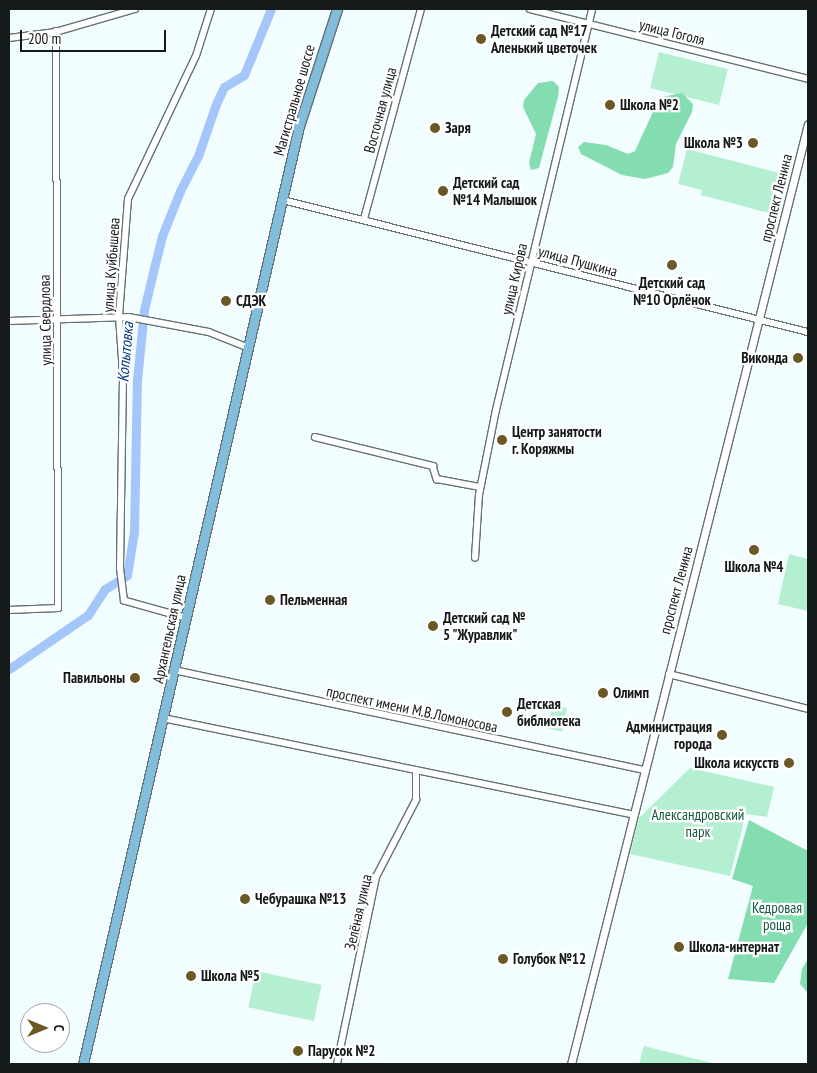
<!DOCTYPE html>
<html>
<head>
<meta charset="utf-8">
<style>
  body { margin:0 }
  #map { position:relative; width:817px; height:1073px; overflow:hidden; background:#f2fdff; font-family:"PT Sans Narrow",sans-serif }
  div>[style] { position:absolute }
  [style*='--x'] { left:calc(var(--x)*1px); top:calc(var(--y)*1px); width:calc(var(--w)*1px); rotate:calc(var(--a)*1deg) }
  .green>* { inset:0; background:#b4efd1; transform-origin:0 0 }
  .forest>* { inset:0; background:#84dcb1 }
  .river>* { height:9px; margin:-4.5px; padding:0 4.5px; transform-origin:4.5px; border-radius:4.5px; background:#a4c6fb }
  .roads { filter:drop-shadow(1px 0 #657173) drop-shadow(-1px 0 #657173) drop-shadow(0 1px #657173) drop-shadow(0 -1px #657173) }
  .minor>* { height:5.5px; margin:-2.75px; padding:0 2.75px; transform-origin:2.75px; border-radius:2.75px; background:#fff }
  .tertiary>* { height:7px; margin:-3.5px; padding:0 3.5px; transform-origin:3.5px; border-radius:3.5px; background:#fff }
  .primary>* { height:9px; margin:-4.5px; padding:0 4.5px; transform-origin:4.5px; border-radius:4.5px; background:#82bedc }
  .dots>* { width:14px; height:14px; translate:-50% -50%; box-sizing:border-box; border:2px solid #fff; border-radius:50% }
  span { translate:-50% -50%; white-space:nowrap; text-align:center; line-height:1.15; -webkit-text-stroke:4.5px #fff; paint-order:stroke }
  .poi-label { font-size:15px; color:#14191a; font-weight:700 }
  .left { translate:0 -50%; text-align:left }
  .right { translate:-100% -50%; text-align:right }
  .street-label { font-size:15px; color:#14191a }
  .park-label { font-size:15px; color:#15593e }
  .water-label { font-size:16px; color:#053a84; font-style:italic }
  .frame { position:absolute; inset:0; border:10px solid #14191a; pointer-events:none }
  .north { position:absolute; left:20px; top:1003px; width:50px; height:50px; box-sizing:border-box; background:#fff; border:1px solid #a1a3a3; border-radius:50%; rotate:90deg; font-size:14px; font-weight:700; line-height:20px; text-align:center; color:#14191a }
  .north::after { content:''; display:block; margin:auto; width:18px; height:22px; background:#6a5826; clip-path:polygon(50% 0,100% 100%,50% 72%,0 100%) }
  .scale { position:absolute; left:20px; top:30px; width:146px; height:22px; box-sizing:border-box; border:2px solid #14191a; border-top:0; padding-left:6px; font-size:15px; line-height:18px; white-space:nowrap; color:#14191a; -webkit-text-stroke:4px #fff; paint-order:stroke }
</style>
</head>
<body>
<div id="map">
  <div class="green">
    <i style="left:659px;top:52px;width:71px;height:37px;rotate:14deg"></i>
    <i style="clip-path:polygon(687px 149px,783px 174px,773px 214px,701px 195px,702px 190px,678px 184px)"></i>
    <i style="clip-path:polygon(789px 554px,808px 559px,808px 611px,778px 604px)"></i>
    <i style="left:552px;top:705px;width:15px;height:24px;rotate:11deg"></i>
    <i style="clip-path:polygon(690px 768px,774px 787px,767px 817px,746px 814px,730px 876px,630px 854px,639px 818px)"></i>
    <i style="left:256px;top:971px;width:67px;height:37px;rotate:12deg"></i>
    <i style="clip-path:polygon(644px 1046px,712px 1063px,712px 1064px,639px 1064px)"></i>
  </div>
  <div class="forest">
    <i style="clip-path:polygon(553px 81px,559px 87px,558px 97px,539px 168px,531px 170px,529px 163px,536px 134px,523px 107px,524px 100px,538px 83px)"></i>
    <i style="clip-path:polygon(682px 93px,693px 104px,692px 112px,676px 144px,673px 167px,668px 173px,645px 179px,622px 175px,581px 154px,578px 147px,584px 142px,606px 145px,628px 154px,635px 151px,657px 103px,662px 97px)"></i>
    <i style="clip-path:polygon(749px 820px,808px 851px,808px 923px,774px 983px,728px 979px,753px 886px,732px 879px)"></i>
    <i style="clip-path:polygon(808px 959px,808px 993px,800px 984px,802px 969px)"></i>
  </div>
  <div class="river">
    <i style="--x:9;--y:669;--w:96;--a:-34.4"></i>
    <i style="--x:88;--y:615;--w:31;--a:-57"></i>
    <i style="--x:105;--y:589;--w:26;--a:-32"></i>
    <i style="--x:127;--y:575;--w:44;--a:-80.8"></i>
    <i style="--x:134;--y:532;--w:152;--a:-88.9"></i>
    <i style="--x:137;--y:380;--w:70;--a:-84.3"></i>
    <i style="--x:144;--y:310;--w:43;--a:-76.6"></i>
    <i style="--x:154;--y:268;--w:33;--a:-76"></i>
    <i style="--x:162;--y:236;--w:48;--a:-68.2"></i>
    <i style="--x:180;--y:191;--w:39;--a:-63"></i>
    <i style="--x:198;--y:156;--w:55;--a:-70.9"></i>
    <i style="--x:216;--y:104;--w:19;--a:-65"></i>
    <i style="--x:224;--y:87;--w:23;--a:-31"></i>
    <i style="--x:244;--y:75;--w:71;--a:-67.8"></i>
  </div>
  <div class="roads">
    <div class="minor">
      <i style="--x:530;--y:9;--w:287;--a:14.1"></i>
      <i style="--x:9;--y:38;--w:47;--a:-7.3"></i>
      <i style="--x:56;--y:32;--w:82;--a:-16.2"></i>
      <i style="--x:283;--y:200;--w:541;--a:14.11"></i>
      <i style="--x:364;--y:219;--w:218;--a:-74.8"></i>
      <i style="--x:9;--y:321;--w:120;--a:-1.9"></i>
      <i style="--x:129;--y:317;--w:81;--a:10.6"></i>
      <i style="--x:209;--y:332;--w:41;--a:21.5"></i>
      <i style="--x:315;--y:437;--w:122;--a:13.8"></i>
      <i style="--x:433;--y:466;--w:14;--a:73"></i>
      <i style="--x:437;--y:479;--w:44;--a:10.5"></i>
      <i style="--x:475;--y:558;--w:63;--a:-86.4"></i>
      <i style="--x:479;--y:495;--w:87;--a:-78.7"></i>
      <i style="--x:496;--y:410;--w:412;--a:-76.5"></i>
      <i style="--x:9;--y:610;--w:49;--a:-2.3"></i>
      <i style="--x:58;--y:608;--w:576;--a:-90.2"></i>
      <i style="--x:185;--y:618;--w:63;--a:-164.4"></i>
      <i style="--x:124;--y:601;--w:33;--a:-97"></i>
      <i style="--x:120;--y:568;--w:193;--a:-89.1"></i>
      <i style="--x:123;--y:375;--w:59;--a:-93.9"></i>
      <i style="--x:119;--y:316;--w:117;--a:-85.6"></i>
      <i style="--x:128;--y:199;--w:158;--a:-64.6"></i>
      <i style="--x:196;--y:56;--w:49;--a:-72.3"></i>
      <i style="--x:174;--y:670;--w:481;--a:12"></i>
      <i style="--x:669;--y:674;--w:143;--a:14.1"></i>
      <i style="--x:163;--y:718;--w:481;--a:11.6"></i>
      <i style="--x:337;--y:1064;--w:191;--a:-78.2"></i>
      <i style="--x:376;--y:877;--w:87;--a:-62.5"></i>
      <i style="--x:416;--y:800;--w:29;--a:-90"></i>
    </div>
    <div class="tertiary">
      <i style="--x:571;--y:1064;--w:969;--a:-75.85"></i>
    </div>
    <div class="primary">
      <i style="--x:83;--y:1064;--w:963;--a:-77.03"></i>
      <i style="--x:299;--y:126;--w:123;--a:-72"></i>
    </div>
  </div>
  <div class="dots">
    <i style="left:481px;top:39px;background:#6a5826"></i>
    <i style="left:610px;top:105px;background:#6a5826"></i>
    <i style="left:435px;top:128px;background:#6a5826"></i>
    <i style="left:753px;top:143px;background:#6a5826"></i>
    <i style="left:443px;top:191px;background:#6a5826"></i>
    <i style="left:672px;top:265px;background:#6a5826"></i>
    <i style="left:226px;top:301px;background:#6a5826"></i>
    <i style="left:798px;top:358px;background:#6a5826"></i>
    <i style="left:502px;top:440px;background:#6a5826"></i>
    <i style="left:754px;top:550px;background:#6a5826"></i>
    <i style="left:270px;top:600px;background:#6a5826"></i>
    <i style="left:433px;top:626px;background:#6a5826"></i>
    <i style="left:135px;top:678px;background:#6a5826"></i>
    <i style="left:603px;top:693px;background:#6a5826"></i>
    <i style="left:507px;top:712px;background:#6a5826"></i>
    <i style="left:722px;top:735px;background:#6a5826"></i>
    <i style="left:789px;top:763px;background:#6a5826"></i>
    <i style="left:245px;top:899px;background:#6a5826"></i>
    <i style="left:679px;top:947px;background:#6a5826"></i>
    <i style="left:503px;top:959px;background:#6a5826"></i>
    <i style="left:191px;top:976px;background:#6a5826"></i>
    <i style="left:298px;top:1051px;background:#6a5826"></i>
  </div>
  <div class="poi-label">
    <span class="left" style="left:491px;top:39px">Детский сад №17<br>Аленький цветочек</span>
    <span class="left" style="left:620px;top:105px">Школа №2</span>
    <span class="left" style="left:445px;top:128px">Заря</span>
    <span class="right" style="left:743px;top:143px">Школа №3</span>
    <span class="left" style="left:453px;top:191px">Детский сад<br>№14 Малышок</span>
    <span style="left:672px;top:291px">Детский сад<br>№10 Орлёнок</span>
    <span class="left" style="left:236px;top:301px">СДЭК</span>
    <span class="right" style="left:788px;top:358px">Виконда</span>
    <span class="left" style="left:512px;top:440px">Центр занятости<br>г. Коряжмы</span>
    <span style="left:754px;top:567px">Школа №4</span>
    <span class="left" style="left:280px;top:600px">Пельменная</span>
    <span class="left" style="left:443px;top:626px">Детский сад №<br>5 "Журавлик"</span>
    <span class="right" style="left:125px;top:678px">Павильоны</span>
    <span class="left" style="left:613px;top:693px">Олимп</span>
    <span class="left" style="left:517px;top:712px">Детская<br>библиотека</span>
    <span class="right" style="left:712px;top:735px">Администрация<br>города</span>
    <span class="right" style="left:779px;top:763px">Школа искусcтв</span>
    <span class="left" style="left:255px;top:899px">Чебурашка №13</span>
    <span class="left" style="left:689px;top:947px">Школа-интернат</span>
    <span class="left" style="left:513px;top:959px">Голубок №12</span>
    <span class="left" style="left:201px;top:976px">Школа №5</span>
    <span class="left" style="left:308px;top:1051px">Парусок №2</span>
  </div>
  <div class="street-label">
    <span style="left:672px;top:32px;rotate:14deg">улица Гоголя</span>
    <span style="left:294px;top:100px;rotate:-74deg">Магистральное шоссе</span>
    <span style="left:380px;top:110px;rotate:-75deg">Восточная улица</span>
    <span style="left:776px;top:198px;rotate:-76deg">проспект Ленина</span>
    <span style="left:578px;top:261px;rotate:15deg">улица Пушкина</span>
    <span style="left:111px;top:265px;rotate:-86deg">улица Куйбышева</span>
    <span style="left:514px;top:279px;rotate:-77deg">улица Кирова</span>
    <span style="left:45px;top:320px;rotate:-91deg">улица Свердлова</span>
    <span style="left:676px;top:590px;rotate:-75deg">проспект Ленина</span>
    <span style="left:169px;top:629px;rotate:-78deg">Архангельская улица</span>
    <span style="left:412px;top:709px;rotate:12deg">проспект имени М.В.Ломоносова</span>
    <span style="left:358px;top:912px;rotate:-77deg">Зелёная улица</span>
  </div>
  <div class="park-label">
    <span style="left:698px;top:823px">Александровский<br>парк</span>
    <span style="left:777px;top:916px">Кедровая<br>роща</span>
  </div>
  <div class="water-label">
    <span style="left:125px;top:352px;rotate:-85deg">Копытовка</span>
  </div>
  <div class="frame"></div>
  <div class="north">С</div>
  <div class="scale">200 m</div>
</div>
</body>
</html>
